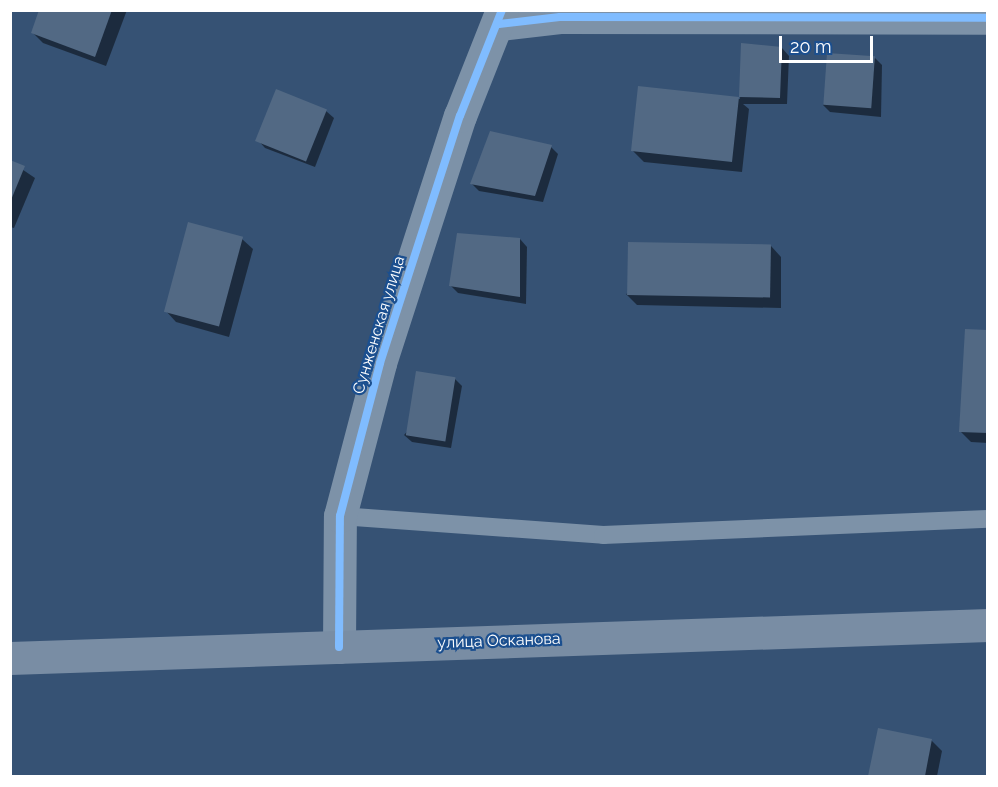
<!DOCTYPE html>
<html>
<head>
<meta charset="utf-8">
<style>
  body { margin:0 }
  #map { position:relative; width:998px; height:787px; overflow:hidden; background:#365274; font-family:Raleway,sans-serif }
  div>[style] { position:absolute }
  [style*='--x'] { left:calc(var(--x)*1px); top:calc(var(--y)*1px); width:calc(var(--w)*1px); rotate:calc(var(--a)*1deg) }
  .shadow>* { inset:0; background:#0007 }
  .building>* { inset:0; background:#526984; transform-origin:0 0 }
  .service>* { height:18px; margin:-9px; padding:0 9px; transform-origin:9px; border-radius:9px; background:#7d92a8 }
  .minor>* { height:33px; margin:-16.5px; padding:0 16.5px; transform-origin:16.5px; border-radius:16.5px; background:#7d92a8 }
  .tertiary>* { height:33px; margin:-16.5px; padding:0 16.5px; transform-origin:16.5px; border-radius:16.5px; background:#7d92a8 }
  .secondary>* { height:33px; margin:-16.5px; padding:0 16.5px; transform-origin:16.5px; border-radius:16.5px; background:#798da4 }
  .cycleway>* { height:8px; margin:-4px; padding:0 4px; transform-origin:4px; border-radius:4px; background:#80bcff }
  span { translate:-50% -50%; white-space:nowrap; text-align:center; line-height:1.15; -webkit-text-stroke:4.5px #1b4f8f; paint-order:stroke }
  .street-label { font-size:16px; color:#fff }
  .frame { position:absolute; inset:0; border:12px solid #fff; pointer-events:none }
  .scale { position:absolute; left:779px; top:36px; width:94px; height:27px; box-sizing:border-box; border:3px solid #fff; border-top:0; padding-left:8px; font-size:18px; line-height:21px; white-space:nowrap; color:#fff; -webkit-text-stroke:4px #1b4f8f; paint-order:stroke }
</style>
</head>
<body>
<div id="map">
  <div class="shadow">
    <i style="clip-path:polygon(40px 10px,127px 10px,106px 66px,43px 43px,32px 32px)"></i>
    <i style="clip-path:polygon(742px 45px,782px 48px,789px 56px,787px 104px,743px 104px,749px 109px,742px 172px,644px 162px,633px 151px,640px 88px,740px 99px)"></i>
    <i style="clip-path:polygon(875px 58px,882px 65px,881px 117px,830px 112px,823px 105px)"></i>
    <i style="clip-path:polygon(326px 111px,334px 118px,315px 167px,265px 148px,258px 140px)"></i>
    <i style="clip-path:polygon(551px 147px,558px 154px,543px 202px,479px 191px,472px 184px)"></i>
    <i style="clip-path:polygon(10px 161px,35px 178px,14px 228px,10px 227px)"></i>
    <i style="clip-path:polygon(242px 239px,253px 249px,229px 337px,176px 322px,166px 311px)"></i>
    <i style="clip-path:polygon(520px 239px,527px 247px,526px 304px,458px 293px,450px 285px)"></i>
    <i style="clip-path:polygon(771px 246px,781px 257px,781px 308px,637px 305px,626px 294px)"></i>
    <i style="clip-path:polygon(988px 332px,988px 443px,971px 442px,960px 431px)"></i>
    <i style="clip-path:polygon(455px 379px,462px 386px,451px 448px,412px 442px,404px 435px)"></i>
    <i style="clip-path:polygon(879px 730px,931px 740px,942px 751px,937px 776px,870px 776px)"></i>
  </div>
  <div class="building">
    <i style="clip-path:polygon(39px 10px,112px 10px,95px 57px,31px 33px)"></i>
    <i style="clip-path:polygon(741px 43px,782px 47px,780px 98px,739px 97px,732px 162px,631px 151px,638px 86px,739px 97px)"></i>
    <i style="left:827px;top:53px;width:48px;height:52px;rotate:4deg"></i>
    <i style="left:276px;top:89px;width:55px;height:56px;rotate:22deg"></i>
    <i style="clip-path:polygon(490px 131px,552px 145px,535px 196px,470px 184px)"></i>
    <i style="clip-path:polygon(10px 160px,25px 166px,11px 200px,10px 200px)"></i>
    <i style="left:188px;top:222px;width:57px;height:93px;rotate:15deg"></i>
    <i style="clip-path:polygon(457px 233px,520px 238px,520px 297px,449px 286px)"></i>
    <i style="left:628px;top:242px;width:143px;height:53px;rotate:1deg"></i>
    <i style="clip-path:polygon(965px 329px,988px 330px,988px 433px,959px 432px)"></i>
    <i style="left:416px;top:371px;width:40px;height:65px;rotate:9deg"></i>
    <i style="clip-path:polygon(878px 728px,932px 739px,925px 776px,868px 776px)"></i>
  </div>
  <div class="service">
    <i style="--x:340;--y:516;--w:264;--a:4.1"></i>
    <i style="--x:603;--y:535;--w:385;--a:-2.4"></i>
  </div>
  <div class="minor">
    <i style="--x:499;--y:24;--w:61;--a:-6.5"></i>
    <i style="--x:560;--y:17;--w:428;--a:0.1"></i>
  </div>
  <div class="tertiary">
    <i style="--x:339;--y:647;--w:131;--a:-89.6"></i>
    <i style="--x:340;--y:516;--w:158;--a:-75.3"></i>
    <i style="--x:380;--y:363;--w:260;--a:-72.1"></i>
    <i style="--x:460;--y:116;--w:114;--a:-68.4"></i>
  </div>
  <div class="secondary">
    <i style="--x:10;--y:658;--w:979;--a:-1.93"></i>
  </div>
  <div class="cycleway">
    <i style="--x:499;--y:24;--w:61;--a:-6.5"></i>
    <i style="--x:560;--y:17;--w:428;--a:0.1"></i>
    <i style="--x:339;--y:647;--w:131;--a:-89.6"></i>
    <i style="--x:340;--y:516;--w:158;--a:-75.3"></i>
    <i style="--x:380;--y:363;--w:260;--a:-72.1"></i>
    <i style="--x:460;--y:116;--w:114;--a:-68.4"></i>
  </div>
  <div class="street-label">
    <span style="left:379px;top:325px;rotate:-73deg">Сунженская улица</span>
    <span style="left:499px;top:641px;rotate:-2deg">улица Осканова</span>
  </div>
  <div class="frame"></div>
  <div class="scale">20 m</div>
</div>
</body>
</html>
